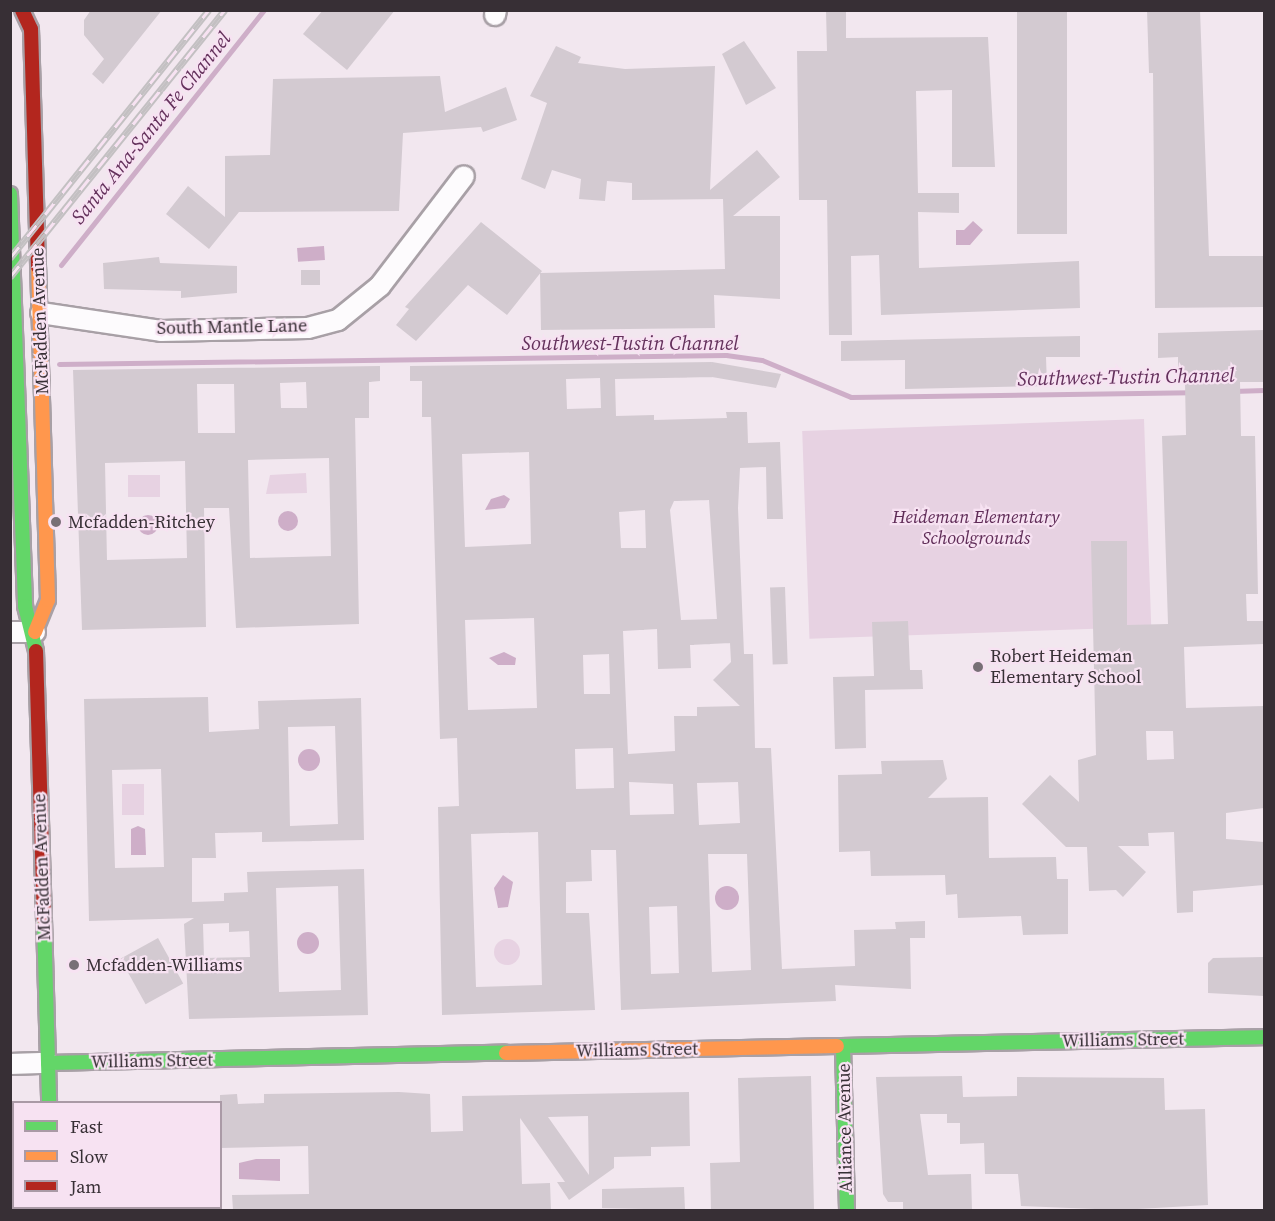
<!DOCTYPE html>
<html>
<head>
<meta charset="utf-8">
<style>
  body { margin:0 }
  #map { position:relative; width:1275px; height:1221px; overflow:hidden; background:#f2e7ef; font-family:"Source Serif 4",serif }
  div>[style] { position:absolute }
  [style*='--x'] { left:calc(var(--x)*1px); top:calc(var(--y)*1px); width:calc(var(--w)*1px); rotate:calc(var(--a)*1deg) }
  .green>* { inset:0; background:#e7d2e2; transform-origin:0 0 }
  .round { border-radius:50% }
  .water>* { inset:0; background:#ceaec8; transform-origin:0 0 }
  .stream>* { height:5px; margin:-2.5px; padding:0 2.5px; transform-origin:2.5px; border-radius:2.5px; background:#ceaec8 }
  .building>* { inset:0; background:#d3cad1; transform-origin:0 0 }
  .roads { filter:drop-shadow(2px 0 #a8a0a6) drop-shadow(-2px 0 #a8a0a6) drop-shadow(0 2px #a8a0a6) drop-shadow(0 -2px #a8a0a6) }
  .street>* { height:20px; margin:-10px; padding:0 10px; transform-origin:10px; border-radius:10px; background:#fdfbfd }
  .fast>* { height:14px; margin:-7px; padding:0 7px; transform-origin:7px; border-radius:7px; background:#63d668 }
  .slow>* { height:14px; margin:-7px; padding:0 7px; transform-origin:7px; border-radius:7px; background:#ff974d }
  .jam>* { height:14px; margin:-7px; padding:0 7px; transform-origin:7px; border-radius:7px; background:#b3261e }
  .rail>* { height:7px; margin-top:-3.5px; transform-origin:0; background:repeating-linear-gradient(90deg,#f7e2f2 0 14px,#c3c0c2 0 28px); box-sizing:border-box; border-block:2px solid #c3c0c2 }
  .dots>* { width:16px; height:16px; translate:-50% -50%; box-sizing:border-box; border:3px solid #f7e2f2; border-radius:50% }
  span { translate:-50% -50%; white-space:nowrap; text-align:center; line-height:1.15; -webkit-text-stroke:4.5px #f7e2f2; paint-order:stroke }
  .street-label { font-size:18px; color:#372f35 }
  .park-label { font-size:18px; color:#5f2c57; font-style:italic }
  .poi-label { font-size:18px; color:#372f35 }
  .left { translate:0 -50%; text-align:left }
  .water-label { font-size:20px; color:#64315c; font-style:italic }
  .frame { position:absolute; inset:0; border:12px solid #372f35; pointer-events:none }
  .legend { position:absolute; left:12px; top:1101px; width:210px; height:108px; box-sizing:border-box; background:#f7e2f2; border:2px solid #aa9aa6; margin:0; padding:8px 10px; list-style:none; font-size:18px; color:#372f35 }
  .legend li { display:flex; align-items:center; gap:12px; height:30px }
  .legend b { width:30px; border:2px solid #aa9aa6 }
</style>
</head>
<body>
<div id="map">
  <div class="green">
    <i style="left:1144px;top:419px;width:208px;height:342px;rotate:88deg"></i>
    <i style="clip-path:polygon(306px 473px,307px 493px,266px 494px,270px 475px)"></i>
    <i style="left:160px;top:475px;width:22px;height:32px;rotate:90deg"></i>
    <i style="left:122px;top:784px;width:22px;height:31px"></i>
    <i class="round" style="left:494px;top:939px;width:26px;height:26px"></i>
  </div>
  <div class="water">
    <i style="clip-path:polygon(973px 221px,983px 230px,970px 245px,956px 245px,956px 230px,964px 230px)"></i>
    <i style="left:324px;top:246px;width:14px;height:27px;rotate:86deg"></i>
    <i style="clip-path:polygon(504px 495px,510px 499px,505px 508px,485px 510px,491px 499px)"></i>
    <i class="round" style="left:278px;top:511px;width:20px;height:20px"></i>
    <i class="round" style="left:138px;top:515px;width:20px;height:20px"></i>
    <i style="clip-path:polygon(504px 652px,516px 658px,515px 665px,498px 665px,489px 658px)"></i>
    <i class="round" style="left:298px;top:749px;width:22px;height:22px"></i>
    <i style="clip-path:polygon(138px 826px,145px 829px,146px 855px,131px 855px,131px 829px)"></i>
    <i style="clip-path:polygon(503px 875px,513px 882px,508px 907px,498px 908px,494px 888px)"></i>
    <i class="round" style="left:715px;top:886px;width:24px;height:24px"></i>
    <i class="round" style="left:297px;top:932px;width:22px;height:22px"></i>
    <i style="clip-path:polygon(256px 1159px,280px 1159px,280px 1181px,239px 1179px,239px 1163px)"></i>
  </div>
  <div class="stream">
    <i style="--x:61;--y:265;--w:326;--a:-51.5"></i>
    <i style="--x:59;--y:364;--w:667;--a:-0.77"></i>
    <i style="--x:726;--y:355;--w:36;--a:8"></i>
    <i style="--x:762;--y:360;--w:96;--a:22.6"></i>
    <i style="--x:851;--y:397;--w:340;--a:-0.8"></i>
    <i style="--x:1233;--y:391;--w:31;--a:-2"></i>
  </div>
  <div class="building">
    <i style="clip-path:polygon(91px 10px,162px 10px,103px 84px,92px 74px,104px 59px,84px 35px,84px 20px)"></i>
    <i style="clip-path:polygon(323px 10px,395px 10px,347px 70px,303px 34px)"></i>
    <i style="clip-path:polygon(826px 10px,846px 10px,846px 38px,988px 37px,995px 167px,952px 167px,952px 90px,916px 91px,918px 193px,959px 193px,959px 213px,918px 212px,919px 268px,1079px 261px,1080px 308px,881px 315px,879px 255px,851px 256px,852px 335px,829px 335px,827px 200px,799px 200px,797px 51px,827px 51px)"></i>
    <i style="left:1017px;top:10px;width:50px;height:224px"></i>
    <i style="clip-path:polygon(1147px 10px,1200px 10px,1209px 256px,1264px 256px,1264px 307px,1155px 308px,1153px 73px,1149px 73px)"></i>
    <i style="clip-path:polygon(744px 41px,776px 88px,746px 105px,722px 54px)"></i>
    <i style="clip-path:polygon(556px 46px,581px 57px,578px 63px,625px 69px,715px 66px,710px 190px,757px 150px,780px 177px,733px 216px,780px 216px,780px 299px,714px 295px,715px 328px,541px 330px,540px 273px,725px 269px,723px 199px,632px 200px,632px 183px,607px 181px,605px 201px,579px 199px,581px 179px,552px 170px,545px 189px,521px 179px,547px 103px,530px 96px)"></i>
    <i style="clip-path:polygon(440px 76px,445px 112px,506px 87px,517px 120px,483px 132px,481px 127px,403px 133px,399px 211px,239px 212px,209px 249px,166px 214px,188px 186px,225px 217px,225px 156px,270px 155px,273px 79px)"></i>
    <i style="clip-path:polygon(481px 222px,542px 271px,507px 315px,468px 285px,416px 341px,396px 325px,409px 309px,405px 307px)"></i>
    <i style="clip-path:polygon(159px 257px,160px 263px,237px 266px,237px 293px,181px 298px,181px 291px,104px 289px,103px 263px)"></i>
    <i style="left:301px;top:270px;width:19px;height:15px"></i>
    <i style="clip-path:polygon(evenodd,1264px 330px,1264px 382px,1240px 382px,1241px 436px,1255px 436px,1258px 594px,1246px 594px,1247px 621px,1264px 621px,1264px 644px,1184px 647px,1186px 708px,1264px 706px,1264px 808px,1226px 813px,1226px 839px,1264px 842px,1264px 885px,1193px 891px,1193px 912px,1177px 913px,1174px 832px,1148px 833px,1149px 846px,1118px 846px,1146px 872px,1123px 897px,1116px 890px,1089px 891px,1087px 847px,1066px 847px,1022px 804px,1050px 775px,1079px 802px,1078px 760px,1096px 755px,1091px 541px,1127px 541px,1127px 625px,1168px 624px,1162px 436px,1186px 435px,1185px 383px,1178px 383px,1178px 357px,1158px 358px,1158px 333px,1264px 330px,1146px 731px,1173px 731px,1174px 759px,1147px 760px,1146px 731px)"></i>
    <i style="clip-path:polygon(1080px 336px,1080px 357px,1046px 357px,1047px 386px,905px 389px,905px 360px,841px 361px,841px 341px)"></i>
    <i style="clip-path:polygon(evenodd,712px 362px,781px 374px,776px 388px,712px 377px,615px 379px,616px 416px,654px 415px,654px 420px,727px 418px,726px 412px,747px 412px,748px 443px,780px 442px,783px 519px,767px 519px,766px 467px,740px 468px,738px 508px,744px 654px,753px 654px,755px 748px,771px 748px,782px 969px,855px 966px,854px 930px,896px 929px,895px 922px,925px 921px,925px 938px,910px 938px,911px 989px,835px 985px,836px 1001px,621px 1010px,616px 850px,591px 850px,592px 881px,566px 882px,566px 913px,589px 913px,595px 1010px,442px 1015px,438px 807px,459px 806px,457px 738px,440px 739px,431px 417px,422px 417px,422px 381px,410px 381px,410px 366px,712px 362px,600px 378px,601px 408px,567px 409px,566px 379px,600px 378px,712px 362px,529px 452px,531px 544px,465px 547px,462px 454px,529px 452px,712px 362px,709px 500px,717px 619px,681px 620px,670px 510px,674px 501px,709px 500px,712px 362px,645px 510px,646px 548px,621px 548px,619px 512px,645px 510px,712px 362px,534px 618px,537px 708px,468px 710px,465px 620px,534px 618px,712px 362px,657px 629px,658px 669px,691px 668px,690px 645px,730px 643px,731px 662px,713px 680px,740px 706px,697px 707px,697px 716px,674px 716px,675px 751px,628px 754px,623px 631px,657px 629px,712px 362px,609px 654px,610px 694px,584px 694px,583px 655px,609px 654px,712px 362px,613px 748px,614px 788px,576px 789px,575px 749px,613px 748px,712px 362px,629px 782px,673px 784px,674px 814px,630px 815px,629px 782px,712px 362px,738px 782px,740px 823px,699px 825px,697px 783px,738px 782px,712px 362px,538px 832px,542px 985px,476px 987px,471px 834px,538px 832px,712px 362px,708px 854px,747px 854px,751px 970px,712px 972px,708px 854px,712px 362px,677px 906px,679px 973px,651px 974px,649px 907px,677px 906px)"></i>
    <i style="clip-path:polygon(evenodd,380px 366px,380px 381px,369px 382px,369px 418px,355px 418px,359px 624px,236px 628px,229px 508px,204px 508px,206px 627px,82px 630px,73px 370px,380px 366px,306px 382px,307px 408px,281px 408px,280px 383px,306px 382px,380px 366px,197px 384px,234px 384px,235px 433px,198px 433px,197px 384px,380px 366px,329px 458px,331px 556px,250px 558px,248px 460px,329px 458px,380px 366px,185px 461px,187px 558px,107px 560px,105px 463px,185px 461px)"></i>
    <i style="left:785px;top:587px;width:77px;height:15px;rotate:88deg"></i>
    <i style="clip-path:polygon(908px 621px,910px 670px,922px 670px,923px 689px,865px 690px,866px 748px,835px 749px,833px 677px,874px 676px,872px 622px)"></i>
    <i style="clip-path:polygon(evenodd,208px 697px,209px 732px,259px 729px,258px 701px,361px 698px,364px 840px,262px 842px,262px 832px,215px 833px,216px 858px,192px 858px,192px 902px,224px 901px,224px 893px,248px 892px,247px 872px,364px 869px,368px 1015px,189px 1019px,184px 924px,194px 918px,89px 921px,84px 699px,208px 697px,335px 726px,338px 824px,290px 826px,288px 727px,335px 726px,208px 697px,161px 769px,164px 867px,115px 868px,112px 770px,161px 769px,208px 697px,338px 886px,341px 990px,279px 992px,276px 888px,338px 886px,208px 697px,229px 923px,229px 932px,249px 931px,250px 957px,204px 958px,203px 924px,229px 923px)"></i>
    <i style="clip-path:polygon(943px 760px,947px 779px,928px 798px,988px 797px,989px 858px,1056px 857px,1057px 879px,1068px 879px,1068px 934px,1023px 935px,1021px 916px,958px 918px,957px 894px,946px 895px,945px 875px,871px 876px,870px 851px,839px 852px,838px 775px,882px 774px,881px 761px)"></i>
    <i style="left:158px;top:938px;width:52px;height:43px;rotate:61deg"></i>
    <i style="clip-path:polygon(1264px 957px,1264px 996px,1208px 993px,1208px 963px,1213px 958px)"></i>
    <i style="clip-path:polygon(811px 1076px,814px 1210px,711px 1210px,710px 1163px,740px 1162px,738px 1078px)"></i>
    <i style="clip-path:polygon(962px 1076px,963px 1097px,1017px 1096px,1017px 1077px,1164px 1078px,1165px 1110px,1205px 1109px,1208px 1205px,1120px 1210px,1021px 1206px,1018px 1174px,985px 1174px,984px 1143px,960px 1144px,960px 1123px,947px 1123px,947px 1114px,920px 1114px,928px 1175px,971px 1174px,972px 1210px,903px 1210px,903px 1202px,888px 1202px,883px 1194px,876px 1077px)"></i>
    <i style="clip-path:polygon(evenodd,399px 1092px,430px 1094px,431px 1132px,463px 1131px,462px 1096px,689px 1092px,690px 1146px,651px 1147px,651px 1156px,614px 1157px,614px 1168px,569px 1200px,557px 1182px,565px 1182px,520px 1118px,522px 1184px,550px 1183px,551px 1210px,233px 1210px,232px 1195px,309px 1194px,308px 1146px,220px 1148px,220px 1095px,237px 1094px,238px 1104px,264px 1103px,264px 1094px,399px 1092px,588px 1116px,589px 1175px,548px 1117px,588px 1116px)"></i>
    <i style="clip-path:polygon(684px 1187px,685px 1210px,602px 1208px,602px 1189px)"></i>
  </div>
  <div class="roads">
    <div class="street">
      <i style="--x:495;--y:15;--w:5;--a:-79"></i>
      <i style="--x:41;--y:313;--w:121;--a:8.5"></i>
      <i style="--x:161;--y:331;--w:147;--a:-1.2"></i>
      <i style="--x:308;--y:328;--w:31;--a:-15"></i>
      <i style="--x:338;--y:320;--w:54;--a:-39"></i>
      <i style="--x:380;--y:286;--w:138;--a:-52.6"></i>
      <i style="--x:10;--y:632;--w:25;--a:0"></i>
      <i style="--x:10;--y:1064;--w:38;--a:-2"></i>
    </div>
    <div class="fast">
      <i style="--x:10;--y:194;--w:412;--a:87.9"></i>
      <i style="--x:25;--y:606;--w:46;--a:76.3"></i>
      <i style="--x:44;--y:919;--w:183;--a:88.4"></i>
      <i style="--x:837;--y:1046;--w:427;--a:-1.2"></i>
      <i style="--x:843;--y:1046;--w:164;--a:88.6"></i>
      <i style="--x:48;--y:1063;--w:458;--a:-1.3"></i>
    </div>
    <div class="slow">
      <i style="--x:35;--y:632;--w:35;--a:-68"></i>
      <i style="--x:48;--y:600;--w:333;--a:-91.7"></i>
      <i style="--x:506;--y:1053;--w:331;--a:-1.2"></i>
      <i style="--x:51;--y:1208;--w:2;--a:90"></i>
    </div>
    <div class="jam">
      <i style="--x:22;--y:10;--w:21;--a:65"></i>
      <i style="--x:31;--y:29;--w:238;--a:88.3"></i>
      <i style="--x:36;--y:651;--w:268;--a:88.3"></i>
    </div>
  </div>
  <div class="rail">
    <i style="--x:10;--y:258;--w:318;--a:-51.3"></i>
    <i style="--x:10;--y:277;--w:343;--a:-51.2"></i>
  </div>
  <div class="dots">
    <i style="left:56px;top:522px;background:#786f76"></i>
    <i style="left:978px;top:667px;background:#786f76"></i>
    <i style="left:74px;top:965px;background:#786f76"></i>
  </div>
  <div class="street-label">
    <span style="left:40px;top:321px;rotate:-92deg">McFadden Avenue</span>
    <span style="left:232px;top:327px;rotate:-1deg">South Mantle Lane</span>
    <span style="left:42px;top:867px;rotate:-92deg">McFadden Avenue</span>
    <span style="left:1123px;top:1040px;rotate:-1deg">Williams Street</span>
    <span style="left:637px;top:1050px;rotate:-1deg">Williams Street</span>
    <span style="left:152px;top:1061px;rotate:-1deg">Williams Street</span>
    <span style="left:845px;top:1128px;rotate:-91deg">Alliance Avenue</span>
  </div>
  <div class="park-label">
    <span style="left:976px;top:528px">Heideman Elementary<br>Schoolgrounds</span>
  </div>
  <div class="poi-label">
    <span class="left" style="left:68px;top:522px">Mcfadden-Ritchey</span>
    <span class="left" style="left:990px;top:667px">Robert Heideman<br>Elementary School</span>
    <span class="left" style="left:86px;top:965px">Mcfadden-Williams</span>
  </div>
  <div class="water-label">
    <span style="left:151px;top:128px;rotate:-51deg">Santa Ana-Santa Fe Channel</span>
    <span style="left:630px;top:343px">Southwest-Tustin Channel</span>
    <span style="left:1126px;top:377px;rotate:-1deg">Southwest-Tustin Channel</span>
  </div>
  <div class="frame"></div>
  <ul class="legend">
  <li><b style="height:8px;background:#63d668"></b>Fast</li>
  <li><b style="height:8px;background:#ff974d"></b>Slow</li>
  <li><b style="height:8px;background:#b3261e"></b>Jam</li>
  </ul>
</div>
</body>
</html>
